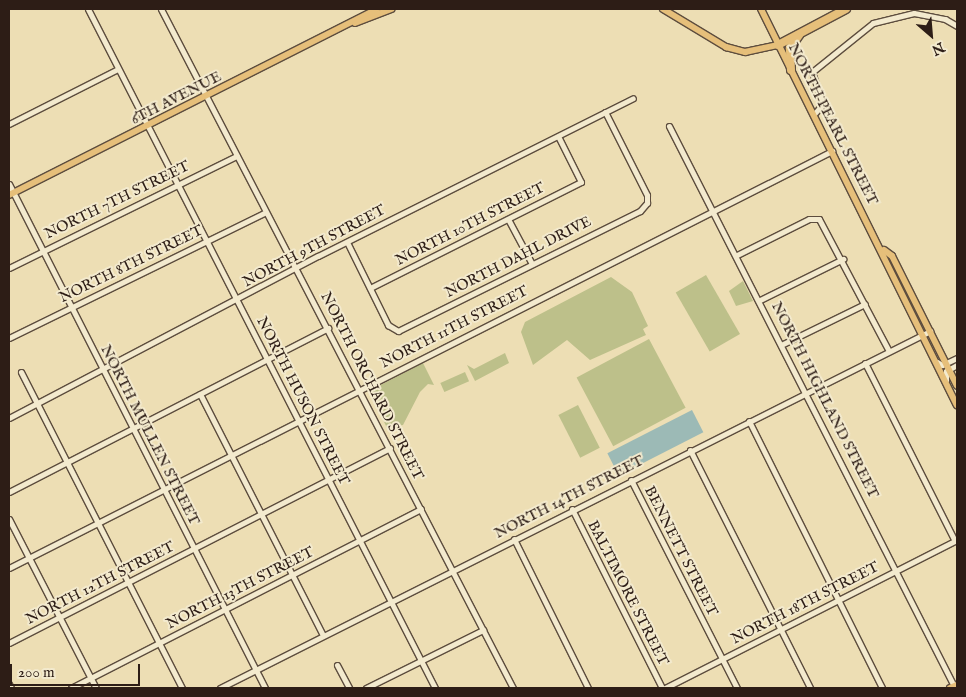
<!DOCTYPE html>
<html>
<head>
<meta charset="utf-8">
<style>
  body { margin:0 }
  #map { position:relative; width:966px; height:697px; overflow:hidden; background:#eddeb4; font-family:"IM FELL English",serif }
  div>[style] { position:absolute }
  [style*='--x'] { left:calc(var(--x)*1px); top:calc(var(--y)*1px); width:calc(var(--w)*1px); rotate:calc(var(--a)*1deg) }
  .green>* { inset:0; background:#bdc08a; transform-origin:0 0 }
  .water>* { inset:0; background:#9cbab6; transform-origin:0 0 }
  .roads { filter:drop-shadow(1px 0 #5d4d3e) drop-shadow(-1px 0 #5d4d3e) drop-shadow(0 1px #5d4d3e) drop-shadow(0 -1px #5d4d3e) }
  .minor>* { height:5px; margin:-2.5px; padding:0 2.5px; transform-origin:2.5px; border-radius:2.5px; background:#f3eace }
  .major>* { height:6px; margin:-3px; padding:0 3px; transform-origin:3px; border-radius:3px; background:#e6bf7a }
  .highway>* { height:8px; margin:-4px; padding:0 4px; transform-origin:4px; border-radius:4px; background:#e6bf7a }
  span { translate:-50% -50%; white-space:nowrap; text-align:center; line-height:1.15; -webkit-text-stroke:4px #f3eace; paint-order:stroke }
  .street-label { font-size:15px; color:#2d1d16 }
  .frame { position:absolute; inset:0; border:10px solid #2d1d16; pointer-events:none }
  .north { position:absolute; left:906px; top:10px; width:50px; height:50px; -webkit-text-stroke:4px #f3eace; paint-order:stroke; rotate:153deg; font-size:14px; font-weight:700; line-height:20px; text-align:center; color:#2d1d16 }
  .north::after { content:''; display:block; margin:auto; width:18px; height:22px; background:#2d1d16; clip-path:polygon(50% 0,100% 100%,50% 72%,0 100%) }
  .scale { position:absolute; left:10px; top:664px; width:130px; height:22px; box-sizing:border-box; border:2px solid #2d1d16; border-top:0; padding-left:6px; font-size:15px; line-height:18px; white-space:nowrap; color:#2d1d16; -webkit-text-stroke:4px #f3eace; paint-order:stroke }
</style>
</head>
<body>
<div id="map">
  <div class="green">
    <i style="left:706px;top:275px;width:68px;height:35px;rotate:60deg"></i>
    <i style="clip-path:polygon(611px 277px,632px 292px,648px 326px,643px 329px,646px 335px,590px 360px,567px 340px,533px 365px,521px 332px,525px 322px)"></i>
    <i style="clip-path:polygon(743px 281px,753px 301px,736px 306px,729px 291px)"></i>
    <i style="left:649px;top:339px;width:78px;height:82px;rotate:62deg"></i>
    <i style="clip-path:polygon(505px 353px,509px 363px,475px 381px,467px 365px,474px 369px)"></i>
    <i style="clip-path:polygon(423px 363px,434px 385px,428px 384px,420px 392px,403px 425px,387px 428px,369px 391px)"></i>
    <i style="left:465px;top:372px;width:10px;height:27px;rotate:66deg"></i>
    <i style="left:578px;top:405px;width:48px;height:22px;rotate:63deg"></i>
  </div>
  <div class="water">
    <i style="left:692px;top:410px;width:25px;height:95px;rotate:63deg"></i>
  </div>
  <div class="roads">
    <div class="minor">
      <i style="--x:88;--y:9;--w:763;--a:62.93"></i>
      <i style="--x:161;--y:9;--w:765;--a:62.6"></i>
      <i style="--x:814;--y:114;--w:13;--a:-48"></i>
      <i style="--x:823;--y:104;--w:34;--a:-109"></i>
      <i style="--x:812;--y:72;--w:78;--a:-38.8"></i>
      <i style="--x:873;--y:23;--w:42;--a:-13.7"></i>
      <i style="--x:914;--y:13;--w:32;--a:11"></i>
      <i style="--x:945;--y:19;--w:14;--a:30"></i>
      <i style="--x:9;--y:124;--w:122;--a:-26.8"></i>
      <i style="--x:669;--y:126;--w:631;--a:63.03"></i>
      <i style="--x:9;--y:184;--w:565;--a:63.07"></i>
      <i style="--x:508;--y:219;--w:51;--a:61.9"></i>
      <i style="--x:347;--y:242;--w:93;--a:63.7"></i>
      <i style="--x:388;--y:325;--w:12;--a:31"></i>
      <i style="--x:398;--y:331;--w:270;--a:-26.4"></i>
      <i style="--x:640;--y:211;--w:11;--a:-49"></i>
      <i style="--x:647;--y:203;--w:8;--a:-90"></i>
      <i style="--x:647;--y:195;--w:93;--a:-116.8"></i>
      <i style="--x:737;--y:255;--w:80;--a:-26.6"></i>
      <i style="--x:809;--y:219;--w:10;--a:0"></i>
      <i style="--x:819;--y:219;--w:149;--a:62.1"></i>
      <i style="--x:9;--y:268;--w:254;--a:-26.2"></i>
      <i style="--x:370;--y:288;--w:236;--a:-26.7"></i>
      <i style="--x:581;--y:182;--w:51;--a:-116.6"></i>
      <i style="--x:760;--y:300;--w:93;--a:-26.3"></i>
      <i style="--x:9;--y:338;--w:284;--a:-26.1"></i>
      <i style="--x:783;--y:344;--w:91;--a:-26"></i>
      <i style="--x:937;--y:362;--w:6;--a:31"></i>
      <i style="--x:942;--y:365;--w:17;--a:-25"></i>
      <i style="--x:865;--y:363;--w:199;--a:63.2"></i>
      <i style="--x:21;--y:372;--w:355;--a:63"></i>
      <i style="--x:946;--y:380;--w:9;--a:-90"></i>
      <i style="--x:946;--y:371;--w:13;--a:-29"></i>
      <i style="--x:200;--y:394;--w:271;--a:63"></i>
      <i style="--x:9;--y:418;--w:349;--a:-27.7"></i>
      <i style="--x:318;--y:256;--w:352;--a:-26.6"></i>
      <i style="--x:749;--y:421;--w:298;--a:63.5"></i>
      <i style="--x:690;--y:450;--w:267;--a:63.2"></i>
      <i style="--x:631;--y:480;--w:233;--a:63"></i>
      <i style="--x:9;--y:492;--w:359;--a:-27.2"></i>
      <i style="--x:572;--y:509;--w:200;--a:63.3"></i>
      <i style="--x:9;--y:519;--w:190;--a:62.8"></i>
      <i style="--x:514;--y:539;--w:166;--a:63.6"></i>
      <i style="--x:9;--y:568;--w:923;--a:-26.87"></i>
      <i style="--x:9;--y:643;--w:428;--a:-27.1"></i>
      <i style="--x:337;--y:665;--w:26;--a:62"></i>
      <i style="--x:9;--y:684;--w:4;--a:63"></i>
      <i style="--x:71;--y:688;--w:393;--a:-27.1"></i>
      <i style="--x:220;--y:688;--w:795;--a:-26.69"></i>
      <i style="--x:366;--y:688;--w:131;--a:-26.4"></i>
      <i style="--x:665;--y:688;--w:327;--a:-26.9"></i>
    </div>
    <div class="major">
      <i style="--x:663;--y:9;--w:74;--a:31.1"></i>
      <i style="--x:726;--y:47;--w:20;--a:15"></i>
      <i style="--x:745;--y:52;--w:34;--a:-12"></i>
      <i style="--x:761;--y:9;--w:442;--a:63.7"></i>
      <i style="--x:355;--y:23;--w:39;--a:-21"></i>
      <i style="--x:9;--y:195;--w:413;--a:-26.8"></i>
      <i style="--x:884;--y:250;--w:10;--a:37"></i>
      <i style="--x:892;--y:256;--w:145;--a:63.4"></i>
      <i style="--x:950;--y:688;--w:8;--a:-23"></i>
    </div>
    <div class="highway">
      <i style="--x:778;--y:45;--w:77;--a:-27.9"></i>
      <i style="--x:791;--y:70;--w:22;--a:-93"></i>
      <i style="--x:790;--y:48;--w:16;--a:-55"></i>
    </div>
  </div>
  <div class="street-label">
    <span style="left:176px;top:98px;rotate:-27deg">6TH AVENUE</span>
    <span style="left:833px;top:124px;rotate:63deg">NORTH PEARL STREET</span>
    <span style="left:117px;top:200px;rotate:-26deg">NORTH 7TH STREET</span>
    <span style="left:470px;top:224px;rotate:-27deg">NORTH 10TH STREET</span>
    <span style="left:314px;top:246px;rotate:-28deg">NORTH 9TH STREET</span>
    <span style="left:518px;top:257px;rotate:-27deg">NORTH DAHL DRIVE</span>
    <span style="left:131px;top:264px;rotate:-26deg">NORTH 8TH STREET</span>
    <span style="left:454px;top:327px;rotate:-27deg">NORTH 11TH STREET</span>
    <span style="left:372px;top:386px;rotate:63deg">NORTH ORCHARD STREET</span>
    <span style="left:825px;top:400px;rotate:63deg">NORTH HIGHLAND STREET</span>
    <span style="left:303px;top:401px;rotate:63deg">NORTH HUSON STREET</span>
    <span style="left:150px;top:435px;rotate:63deg">NORTH MULLEN STREET</span>
    <span style="left:569px;top:497px;rotate:-27deg">NORTH 14TH STREET</span>
    <span style="left:681px;top:551px;rotate:63deg">BENNETT STREET</span>
    <span style="left:100px;top:583px;rotate:-27deg">NORTH 12TH STREET</span>
    <span style="left:240px;top:588px;rotate:-27deg">NORTH 13TH STREET</span>
    <span style="left:628px;top:593px;rotate:63deg">BALTIMORE STREET</span>
    <span style="left:805px;top:603px;rotate:-27deg">NORTH 18TH STREET</span>
  </div>
  <div class="frame"></div>
  <div class="north">N</div>
  <div class="scale">200 m</div>
</div>
</body>
</html>
